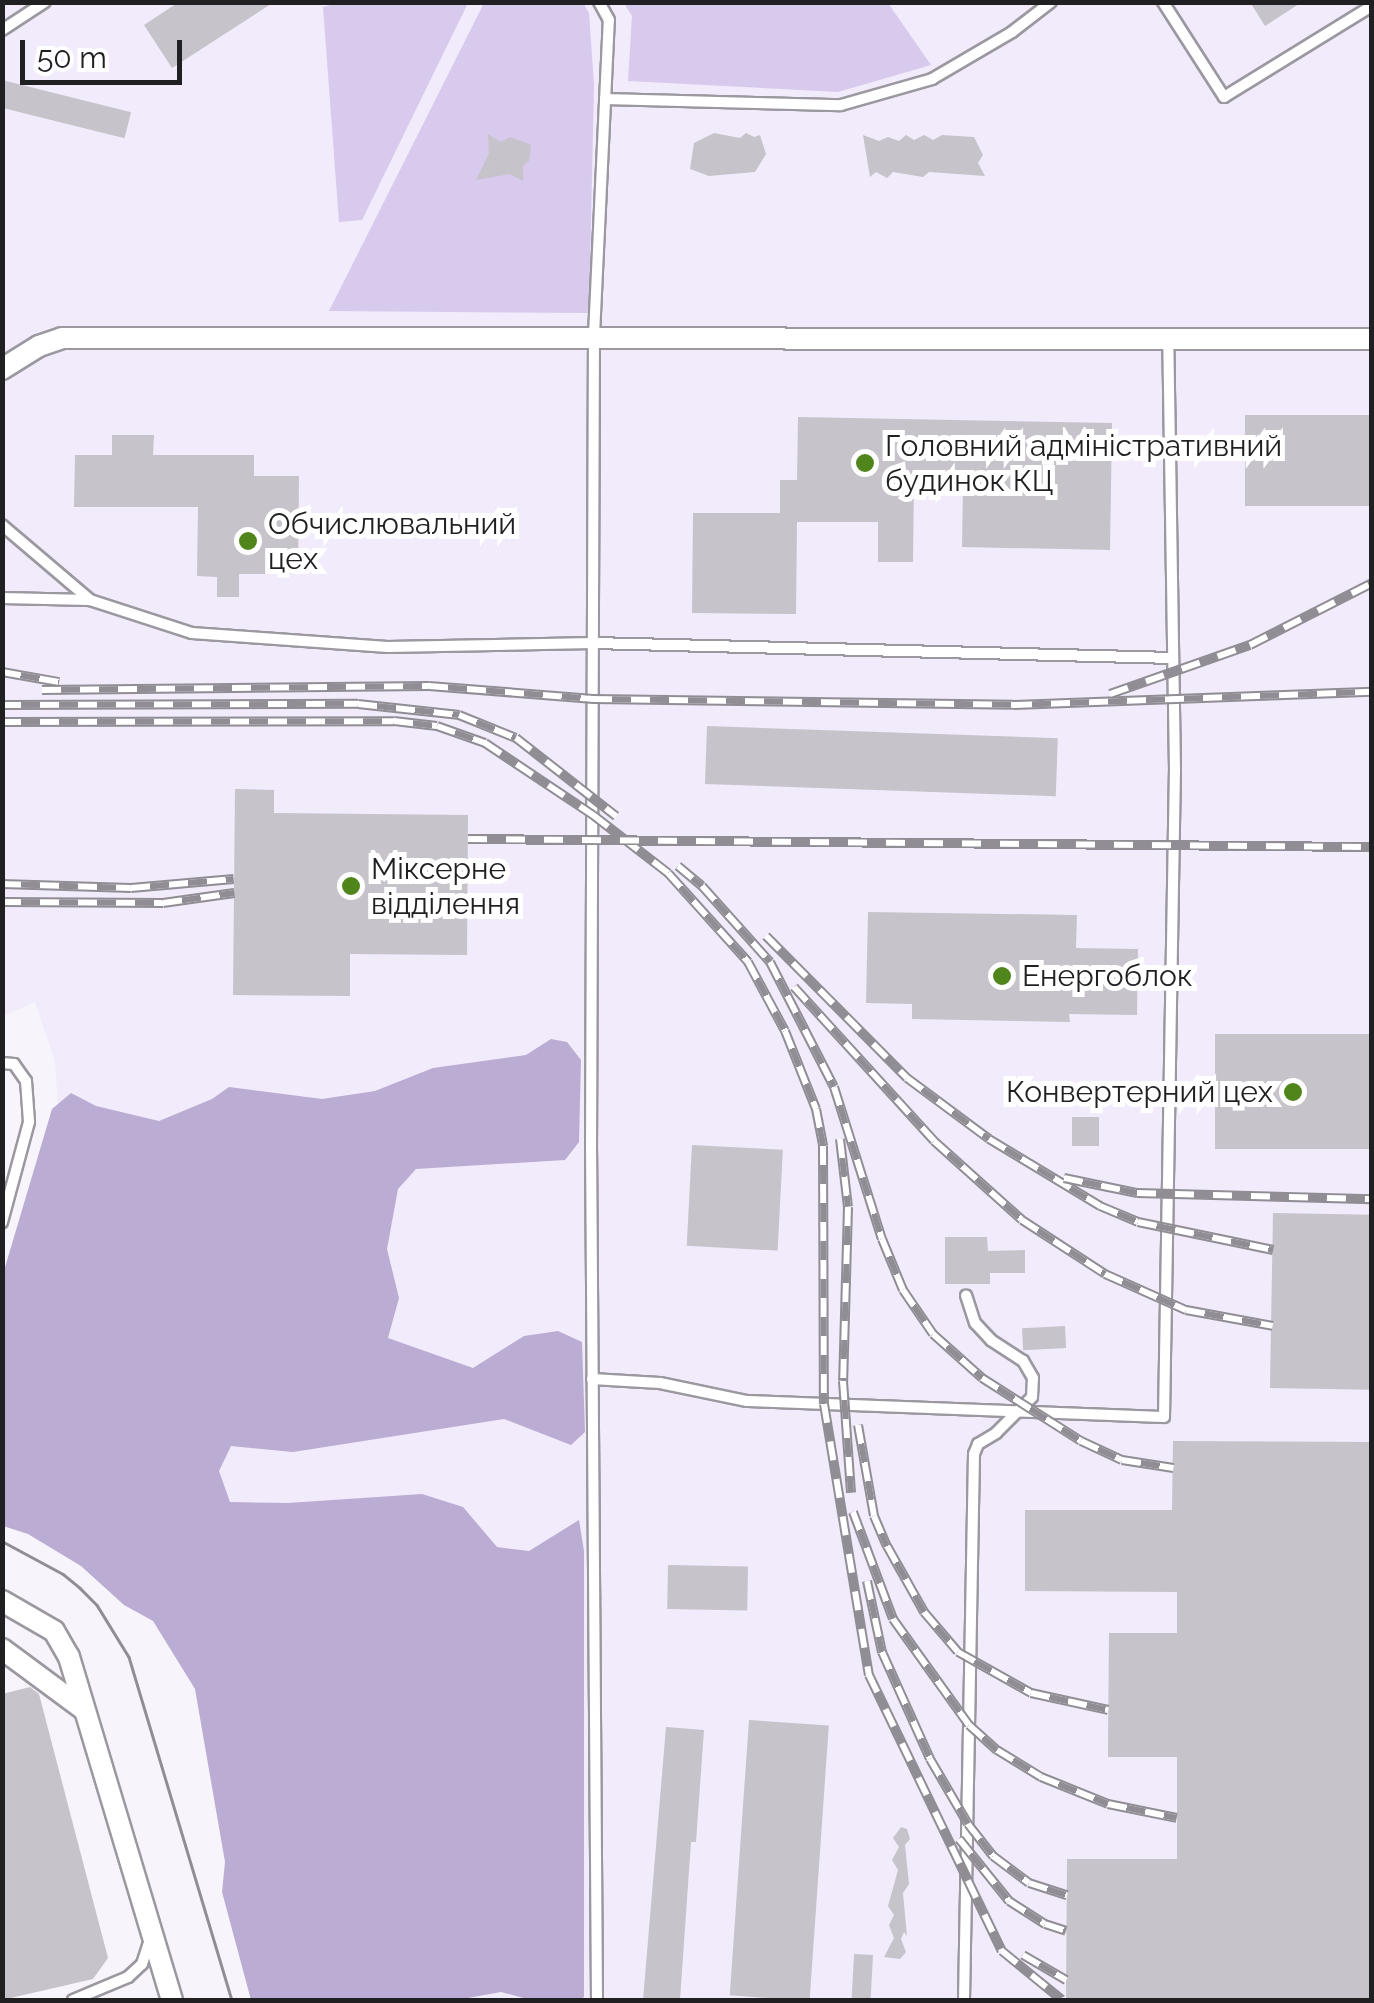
<!DOCTYPE html>
<html>
<head>
<meta charset="utf-8">
<style>
  body { margin:0 }
  #map { position:relative; width:1374px; height:2003px; overflow:hidden; background:#f7f4fc; font-family:Raleway,sans-serif }
  div>[style] { position:absolute }
  [style*='--x'] { left:calc(var(--x)*1px); top:calc(var(--y)*1px); width:calc(var(--w)*1px); rotate:calc(var(--a)*1deg) }
  .built>* { inset:0; background:#f1ebfb }
  .green>* { inset:0; background:#d7caed }
  .forest>* { inset:0; background:#bbacd3 }
  .building>* { inset:0; background:#c6c3cb; transform-origin:0 0 }
  .roads { filter:drop-shadow(2px 0 #9b98a0) drop-shadow(-2px 0 #9b98a0) drop-shadow(0 2px #9b98a0) drop-shadow(0 -2px #9b98a0) }
  .lane>* { height:10px; margin:-5px; padding:0 5px; transform-origin:5px; border-radius:5px; background:#fff }
  .street>* { height:20px; margin:-10px; padding:0 10px; transform-origin:10px; border-radius:10px; background:#fff }
  .tram>* { height:2.5px; margin:-1.25px; padding:0 1.25px; transform-origin:1.25px; border-radius:1.25px; background:#908e94 }
  .rail>* { height:10px; margin-top:-5px; transform-origin:0; background:repeating-linear-gradient(90deg,#fff 0 19px,#908e94 0 38px); box-sizing:border-box; border-block:2px solid #908e94 }
  .dots>* { width:28px; height:28px; translate:-50% -50%; box-sizing:border-box; border:5px solid #fff; border-radius:50% }
  span { translate:-50% -50%; white-space:nowrap; text-align:center; line-height:1.15; -webkit-text-stroke:10px #fff; paint-order:stroke }
  .poi-label { font-size:30px; color:#201f22 }
  .left { translate:0 -50%; text-align:left }
  .right { translate:-100% -50%; text-align:right }
  .frame { position:absolute; inset:0; border:5px solid #201f22; pointer-events:none }
  .scale { position:absolute; left:20px; top:40px; width:162px; height:45px; box-sizing:border-box; border:5px solid #201f22; border-top:0; padding-left:12px; font-size:30px; line-height:35px; white-space:nowrap; color:#201f22; -webkit-text-stroke:8px #fff; paint-order:stroke }
</style>
</head>
<body>
<div id="map">
  <div class="built">
    <i style="clip-path:polygon(2px 3px,1371px 3px,1371px 2000px,316px 2000px,59px 1120px,55px 1062px,35px 1002px,3px 1016px)"></i>
  </div>
  <div class="green">
    <i style="clip-path:polygon(341px 2px,468px 3px,362px 220px,339px 222px,323px 7px)"></i>
    <i style="clip-path:polygon(484px 3px,583px 3px,589px 13px,594px 84px,589px 313px,329px 311px)"></i>
    <i style="clip-path:polygon(624px 3px,888px 3px,931px 65px,838px 92px,628px 81px,632px 16px)"></i>
  </div>
  <div class="forest">
    <i style="clip-path:polygon(551px 1039px,567px 1042px,581px 1060px,579px 1142px,565px 1160px,416px 1169px,398px 1189px,387px 1249px,399px 1298px,388px 1338px,473px 1368px,524px 1336px,558px 1331px,582px 1342px,585px 1432px,571px 1445px,504px 1419px,293px 1452px,231px 1446px,219px 1471px,230px 1502px,288px 1503px,422px 1494px,463px 1507px,497px 1547px,529px 1551px,579px 1520px,584px 1551px,584px 1997px,579px 2000px,531px 2000px,501px 1992px,457px 2000px,251px 2000px,222px 1892px,225px 1862px,195px 1689px,153px 1621px,124px 1605px,81px 1566px,28px 1534px,3px 1526px,3px 1274px,52px 1109px,71px 1093px,96px 1106px,159px 1121px,212px 1099px,229px 1087px,322px 1099px,375px 1091px,433px 1068px,526px 1055px)"></i>
  </div>
  <div class="building">
    <i style="clip-path:polygon(179px 2px,274px 2px,172px 68px,144px 25px)"></i>
    <i style="clip-path:polygon(1250px 2px,1302px 2px,1265px 26px)"></i>
    <i style="left:2px;top:80px;width:133px;height:27px;rotate:14deg"></i>
    <i style="clip-path:polygon(714px 133px,740px 138px,746px 133px,754px 137px,760px 135px,766px 154px,755px 172px,709px 176px,690px 169px,694px 143px)"></i>
    <i style="clip-path:polygon(488px 134px,501px 142px,510px 137px,531px 145px,529px 161px,523px 166px,523px 181px,510px 174px,476px 180px,489px 153px)"></i>
    <i style="clip-path:polygon(863px 135px,879px 141px,888px 137px,899px 141px,906px 135px,914px 140px,924px 135px,933px 140px,942px 135px,974px 137px,983px 155px,978px 163px,985px 176px,929px 172px,923px 177px,893px 172px,887px 178px,876px 172px,870px 177px)"></i>
    <i style="left:1372px;top:415px;width:91px;height:127px;rotate:90deg"></i>
    <i style="clip-path:polygon(798px 417px,1112px 423px,1110px 550px,962px 547px,963px 483px,914px 480px,913px 562px,878px 562px,878px 522px,797px 522px,796px 614px,692px 613px,693px 513px,780px 513px,780px 480px,797px 480px)"></i>
    <i style="clip-path:polygon(112px 435px,154px 435px,153px 455px,254px 455px,254px 476px,299px 476px,298px 574px,239px 574px,239px 597px,217px 597px,217px 577px,197px 576px,198px 507px,74px 507px,75px 455px,112px 455px)"></i>
    <i style="left:707px;top:726px;width:351px;height:58px;rotate:2deg"></i>
    <i style="clip-path:polygon(235px 789px,274px 790px,274px 813px,468px 815px,467px 955px,350px 954px,350px 996px,233px 995px)"></i>
    <i style="clip-path:polygon(868px 912px,1077px 915px,1076px 948px,1138px 949px,1137px 1015px,1069px 1014px,1070px 1022px,912px 1019px,912px 1004px,866px 1003px)"></i>
    <i style="left:1215px;top:1034px;width:157px;height:115px"></i>
    <i style="left:1099px;top:1117px;width:29px;height:27px;rotate:90deg"></i>
    <i style="left:692px;top:1145px;width:91px;height:101px;rotate:3deg"></i>
    <i style="left:1273px;top:1213px;width:99px;height:175px;rotate:1deg"></i>
    <i style="clip-path:polygon(945px 1237px,987px 1237px,988px 1251px,1025px 1250px,1025px 1273px,990px 1273px,990px 1284px,945px 1284px)"></i>
    <i style="left:1065px;top:1326px;width:22px;height:43px;rotate:87deg"></i>
    <i style="clip-path:polygon(1173px 1441px,1372px 1442px,1372px 1999px,1066px 1998px,1067px 1859px,1177px 1859px,1177px 1757px,1108px 1757px,1108px 1746px,1109px 1633px,1177px 1633px,1177px 1592px,1025px 1591px,1025px 1510px,1172px 1510px)"></i>
    <i style="left:668px;top:1565px;width:80px;height:44px;rotate:1deg"></i>
    <i style="clip-path:polygon(30px 1687px,39px 1694px,108px 1958px,93px 1979px,2px 2000px,2px 1694px)"></i>
    <i style="left:749px;top:1720px;width:80px;height:276px;rotate:4deg"></i>
    <i style="clip-path:polygon(666px 1727px,704px 1730px,696px 1842px,691px 1842px,680px 2000px,643px 2000px)"></i>
    <i style="clip-path:polygon(901px 1827px,907px 1829px,910px 1839px,905px 1845px,909px 1884px,903px 1893px,907px 1936px,904px 1932px,901px 1939px,906px 1952px,900px 1959px,884px 1957px,894px 1938px,889px 1925px,894px 1915px,888px 1906px,898px 1870px,892px 1860px,899px 1847px,893px 1838px)"></i>
    <i style="left:854px;top:1954px;width:19px;height:46px;rotate:3deg"></i>
  </div>
  <div class="roads">
    <div class="lane">
      <i style="--x:1163;--y:2;--w:113;--a:57.3"></i>
      <i style="--x:1224;--y:97;--w:174;--a:-31.6"></i>
      <i style="--x:2;--y:30;--w:51;--a:-33.1"></i>
      <i style="--x:605;--y:99;--w:236;--a:1.5"></i>
      <i style="--x:841;--y:105;--w:95;--a:-15.9"></i>
      <i style="--x:932;--y:79;--w:93;--a:-30.4"></i>
      <i style="--x:1012;--y:32;--w:49;--a:-37.6"></i>
      <i style="--x:2;--y:525;--w:116;--a:40.4"></i>
      <i style="--x:90;--y:600;--w:107;--a:17.9"></i>
      <i style="--x:192;--y:633;--w:196;--a:4.1"></i>
      <i style="--x:388;--y:647;--w:205;--a:-1.1"></i>
      <i style="--x:593;--y:643;--w:580;--a:1.48"></i>
      <i style="--x:2;--y:598;--w:87;--a:1.3"></i>
      <i style="--x:2;--y:1063;--w:12;--a:5"></i>
      <i style="--x:14;--y:1064;--w:21;--a:55"></i>
      <i style="--x:26;--y:1081;--w:41;--a:85.8"></i>
      <i style="--x:29;--y:1122;--w:104;--a:105.1"></i>
      <i style="--x:592;--y:1379;--w:68;--a:3.4"></i>
      <i style="--x:660;--y:1383;--w:89;--a:11.7"></i>
      <i style="--x:747;--y:1401;--w:417;--a:2.2"></i>
      <i style="--x:1164;--y:1417;--w:647;--a:-89.03"></i>
      <i style="--x:1175;--y:770;--w:430;--a:-90.9"></i>
      <i style="--x:73;--y:2000;--w:60;--a:-22.7"></i>
      <i style="--x:128;--y:1977;--w:19;--a:-43"></i>
      <i style="--x:142;--y:1964;--w:25;--a:-72"></i>
      <i style="--x:597;--y:2000;--w:849;--a:-90.4"></i>
      <i style="--x:591;--y:1151;--w:816;--a:-89.79"></i>
      <i style="--x:594;--y:335;--w:315;--a:-87.3"></i>
      <i style="--x:609;--y:20;--w:21;--a:-119"></i>
      <i style="--x:964;--y:2000;--w:546;--a:-88.95"></i>
      <i style="--x:974;--y:1454;--w:11;--a:-68"></i>
      <i style="--x:978;--y:1444;--w:21;--a:-31"></i>
      <i style="--x:996;--y:1433;--w:51;--a:-45"></i>
      <i style="--x:1032;--y:1397;--w:19;--a:-87"></i>
      <i style="--x:1033;--y:1378;--w:20;--a:-120"></i>
      <i style="--x:1023;--y:1361;--w:38;--a:-147"></i>
      <i style="--x:991;--y:1340;--w:23;--a:-133"></i>
      <i style="--x:975;--y:1323;--w:29;--a:-108"></i>
    </div>
    <div class="street">
      <i style="--x:2;--y:369;--w:44;--a:-31.9"></i>
      <i style="--x:39;--y:346;--w:24;--a:-19"></i>
      <i style="--x:62;--y:338;--w:1310;--a:0.04"></i>
      <i style="--x:2;--y:1601;--w:60;--a:30"></i>
      <i style="--x:54;--y:1631;--w:30;--a:60"></i>
      <i style="--x:69;--y:1657;--w:358;--a:73.3"></i>
      <i style="--x:2;--y:1649;--w:101;--a:36.5"></i>
    </div>
  </div>
  <div class="tram">
    <i style="--x:2;--y:1541;--w:69;--a:28.4"></i>
    <i style="--x:63;--y:1574;--w:22;--a:39"></i>
    <i style="--x:80;--y:1588;--w:24;--a:45"></i>
    <i style="--x:97;--y:1605;--w:61;--a:58.4"></i>
    <i style="--x:129;--y:1657;--w:358;--a:73.3"></i>
  </div>
  <div class="rail">
    <i style="--x:2;--y:672;--w:58;--a:10"></i>
    <i style="--x:42;--y:690;--w:387;--a:-0.6"></i>
    <i style="--x:429;--y:686;--w:165;--a:4.5"></i>
    <i style="--x:593;--y:699;--w:420;--a:0.8"></i>
    <i style="--x:1013;--y:705;--w:359;--a:-2.1"></i>
    <i style="--x:1110;--y:694;--w:148;--a:-19.3"></i>
    <i style="--x:1250;--y:645;--w:137;--a:-26.9"></i>
    <i style="--x:2;--y:705;--w:356;--a:-0.2"></i>
    <i style="--x:358;--y:704;--w:102;--a:6.2"></i>
    <i style="--x:459;--y:715;--w:61;--a:22"></i>
    <i style="--x:516;--y:738;--w:127;--a:38"></i>
    <i style="--x:2;--y:722;--w:392;--a:-0.1"></i>
    <i style="--x:394;--y:721;--w:43;--a:6.6"></i>
    <i style="--x:437;--y:726;--w:51;--a:19.5"></i>
    <i style="--x:485;--y:743;--w:130;--a:33.7"></i>
    <i style="--x:593;--y:815;--w:95;--a:37.7"></i>
    <i style="--x:668;--y:873;--w:120;--a:48"></i>
    <i style="--x:748;--y:962;--w:78;--a:61.8"></i>
    <i style="--x:785;--y:1031;--w:84;--a:68.3"></i>
    <i style="--x:816;--y:1109;--w:38;--a:79"></i>
    <i style="--x:823;--y:1146;--w:258;--a:89.8"></i>
    <i style="--x:824;--y:1404;--w:275;--a:80.6"></i>
    <i style="--x:869;--y:1675;--w:306;--a:64.3"></i>
    <i style="--x:1002;--y:1951;--w:77;--a:39.2"></i>
    <i style="--x:468;--y:839;--w:904;--a:0.51"></i>
    <i style="--x:678;--y:866;--w:31;--a:40"></i>
    <i style="--x:702;--y:886;--w:102;--a:48.2"></i>
    <i style="--x:770;--y:962;--w:140;--a:62.9"></i>
    <i style="--x:834;--y:1087;--w:159;--a:72.5"></i>
    <i style="--x:882;--y:1239;--w:55;--a:67.6"></i>
    <i style="--x:903;--y:1290;--w:53;--a:55.7"></i>
    <i style="--x:933;--y:1334;--w:66;--a:41.9"></i>
    <i style="--x:982;--y:1378;--w:117;--a:32.5"></i>
    <i style="--x:1081;--y:1441;--w:45;--a:24.9"></i>
    <i style="--x:1122;--y:1460;--w:52;--a:8.9"></i>
    <i style="--x:2;--y:884;--w:129;--a:1.8"></i>
    <i style="--x:131;--y:888;--w:103;--a:-5"></i>
    <i style="--x:2;--y:902;--w:161;--a:0.4"></i>
    <i style="--x:163;--y:903;--w:72;--a:-8"></i>
    <i style="--x:766;--y:936;--w:200;--a:45.2"></i>
    <i style="--x:907;--y:1078;--w:102;--a:36.6"></i>
    <i style="--x:989;--y:1139;--w:130;--a:31.1"></i>
    <i style="--x:1100;--y:1206;--w:41;--a:22.8"></i>
    <i style="--x:1138;--y:1222;--w:138;--a:11.7"></i>
    <i style="--x:794;--y:987;--w:208;--a:47.7"></i>
    <i style="--x:934;--y:1141;--w:118;--a:41.9"></i>
    <i style="--x:1022;--y:1220;--w:99;--a:33"></i>
    <i style="--x:1105;--y:1274;--w:89;--a:24"></i>
    <i style="--x:1186;--y:1310;--w:88;--a:10.4"></i>
    <i style="--x:840;--y:1139;--w:68;--a:83.3"></i>
    <i style="--x:848;--y:1207;--w:174;--a:91.6"></i>
    <i style="--x:843;--y:1381;--w:112;--a:85.9"></i>
    <i style="--x:1064;--y:1178;--w:75;--a:11.6"></i>
    <i style="--x:1137;--y:1193;--w:235;--a:1.5"></i>
    <i style="--x:858;--y:1425;--w:92;--a:80"></i>
    <i style="--x:874;--y:1516;--w:33;--a:67"></i>
    <i style="--x:887;--y:1546;--w:76;--a:60.7"></i>
    <i style="--x:924;--y:1612;--w:52;--a:49.6"></i>
    <i style="--x:958;--y:1652;--w:84;--a:29.3"></i>
    <i style="--x:1031;--y:1693;--w:79;--a:12.4"></i>
    <i style="--x:853;--y:1512;--w:114;--a:69.5"></i>
    <i style="--x:893;--y:1619;--w:130;--a:54.4"></i>
    <i style="--x:969;--y:1725;--w:38;--a:42"></i>
    <i style="--x:997;--y:1750;--w:52;--a:31.5"></i>
    <i style="--x:1041;--y:1777;--w:72;--a:21.9"></i>
    <i style="--x:1108;--y:1804;--w:70;--a:11.5"></i>
    <i style="--x:867;--y:1581;--w:73;--a:78.1"></i>
    <i style="--x:882;--y:1652;--w:117;--a:65.8"></i>
    <i style="--x:930;--y:1759;--w:75;--a:59.7"></i>
    <i style="--x:968;--y:1824;--w:41;--a:52"></i>
    <i style="--x:993;--y:1856;--w:45;--a:36.9"></i>
    <i style="--x:1029;--y:1883;--w:40;--a:18"></i>
    <i style="--x:959;--y:1839;--w:80;--a:51.1"></i>
    <i style="--x:1009;--y:1901;--w:43;--a:32.6"></i>
    <i style="--x:1045;--y:1924;--w:22;--a:18"></i>
    <i style="--x:1023;--y:1955;--w:50;--a:30.2"></i>
  </div>
  <div class="dots">
    <i style="left:865px;top:463px;background:#50851c"></i>
    <i style="left:248px;top:541px;background:#50851c"></i>
    <i style="left:351px;top:886px;background:#50851c"></i>
    <i style="left:1002px;top:976px;background:#50851c"></i>
    <i style="left:1293px;top:1092px;background:#50851c"></i>
  </div>
  <div class="poi-label">
    <span class="left" style="left:885px;top:463px">Головний адміністративний<br>будинок КЦ</span>
    <span class="left" style="left:268px;top:541px">Обчислювальний<br>цех</span>
    <span class="left" style="left:371px;top:886px">Міксерне<br>відділення</span>
    <span class="left" style="left:1022px;top:976px">Енергоблок</span>
    <span class="right" style="left:1273px;top:1092px">Конвертерний цех</span>
  </div>
  <div class="frame"></div>
  <div class="scale">50 m</div>
</div>
</body>
</html>
